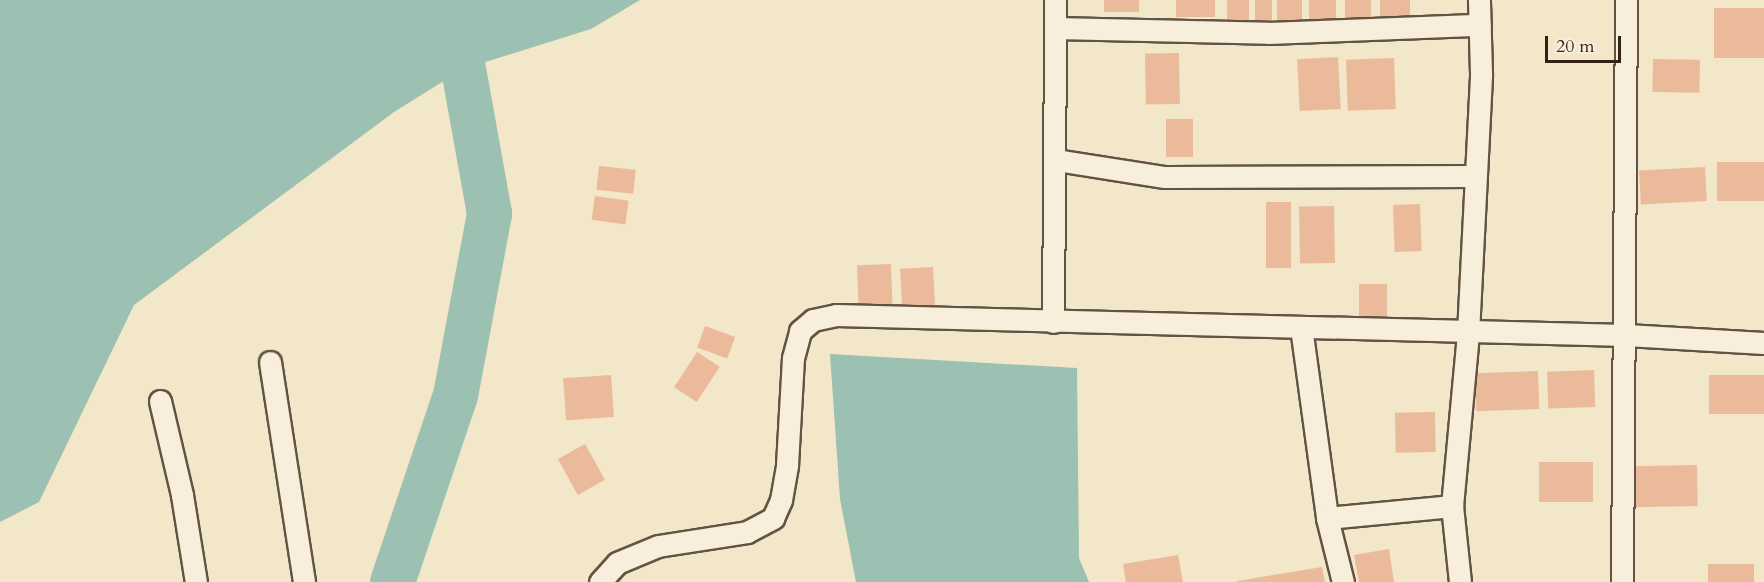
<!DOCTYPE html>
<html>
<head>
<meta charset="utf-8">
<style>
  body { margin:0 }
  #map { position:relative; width:1764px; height:582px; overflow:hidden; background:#f2e7c8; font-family:Cardo,serif }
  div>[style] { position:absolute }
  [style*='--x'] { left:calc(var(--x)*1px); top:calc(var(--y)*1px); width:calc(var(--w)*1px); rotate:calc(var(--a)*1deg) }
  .water>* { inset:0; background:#9cc0b1 }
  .river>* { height:45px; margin:-22.5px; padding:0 22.5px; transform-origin:22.5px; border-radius:22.5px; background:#9cc0b1 }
  .building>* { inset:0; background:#ebba9b; transform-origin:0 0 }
  .roads { filter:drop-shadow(2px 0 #645244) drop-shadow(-2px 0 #645244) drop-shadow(0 2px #645244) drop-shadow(0 -2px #645244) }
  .street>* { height:21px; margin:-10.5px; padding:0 10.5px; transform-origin:10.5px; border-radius:10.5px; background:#f7efdb }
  span { translate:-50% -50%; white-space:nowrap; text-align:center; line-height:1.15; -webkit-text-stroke:4.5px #f7efdb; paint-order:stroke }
  .scale { position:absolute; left:1545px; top:36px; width:76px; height:27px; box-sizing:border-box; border:3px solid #342118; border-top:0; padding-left:8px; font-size:18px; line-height:21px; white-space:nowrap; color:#342118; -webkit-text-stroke:4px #f7efdb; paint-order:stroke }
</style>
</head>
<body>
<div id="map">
  <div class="water">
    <i style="clip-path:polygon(0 0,640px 0,591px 29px,463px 69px,394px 112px,134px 305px,39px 502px,0 522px)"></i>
    <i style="clip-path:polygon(830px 354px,1077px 368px,1079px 558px,1089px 582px,856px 582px,840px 499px)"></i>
  </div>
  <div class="river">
    <i style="--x:392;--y:582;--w:197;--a:-71.4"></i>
    <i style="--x:455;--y:395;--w:185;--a:-79.4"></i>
    <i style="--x:489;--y:213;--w:175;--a:-100.2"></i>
    <i style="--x:458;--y:41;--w:52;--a:-128"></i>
  </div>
  <div class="building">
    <i style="left:1104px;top:0;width:35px;height:12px"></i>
    <i style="left:1176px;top:0;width:39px;height:17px"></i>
    <i style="left:1227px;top:0;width:22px;height:23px"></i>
    <i style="left:1255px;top:0;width:17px;height:22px"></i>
    <i style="left:1277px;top:0;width:25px;height:20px"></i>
    <i style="left:1309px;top:0;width:27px;height:21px"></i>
    <i style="left:1345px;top:0;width:26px;height:20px"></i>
    <i style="left:1380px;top:0;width:30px;height:20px"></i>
    <i style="left:1714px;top:8px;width:50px;height:50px"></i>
    <i style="left:1179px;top:53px;width:51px;height:34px;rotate:89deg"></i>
    <i style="left:1338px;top:57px;width:52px;height:41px;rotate:87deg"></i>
    <i style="left:1394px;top:58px;width:51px;height:48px;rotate:88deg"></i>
    <i style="left:1653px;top:59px;width:47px;height:33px;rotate:1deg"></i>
    <i style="left:1166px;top:119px;width:27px;height:38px"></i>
    <i style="left:1764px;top:162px;width:39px;height:47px;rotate:90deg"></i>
    <i style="left:599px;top:166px;width:37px;height:24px;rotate:6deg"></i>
    <i style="left:1705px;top:167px;width:34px;height:66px;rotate:87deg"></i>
    <i style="left:595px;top:196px;width:34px;height:24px;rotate:8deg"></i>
    <i style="left:1266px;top:202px;width:25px;height:66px"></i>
    <i style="left:1420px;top:204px;width:47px;height:27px;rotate:88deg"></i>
    <i style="left:1334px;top:206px;width:57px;height:35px;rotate:89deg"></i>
    <i style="left:891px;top:264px;width:46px;height:34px;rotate:88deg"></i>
    <i style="left:933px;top:267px;width:43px;height:33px;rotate:87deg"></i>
    <i style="left:1359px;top:284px;width:28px;height:38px"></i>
    <i style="left:705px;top:326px;width:32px;height:23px;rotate:20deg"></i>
    <i style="left:697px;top:352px;width:27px;height:42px;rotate:33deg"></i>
    <i style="left:1594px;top:370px;width:37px;height:47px;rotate:88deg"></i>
    <i style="left:1538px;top:371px;width:38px;height:63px;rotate:88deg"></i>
    <i style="left:611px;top:375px;width:42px;height:48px;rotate:86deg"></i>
    <i style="left:1764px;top:375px;width:39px;height:55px;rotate:90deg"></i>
    <i style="left:1435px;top:412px;width:40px;height:40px;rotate:89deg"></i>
    <i style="left:585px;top:444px;width:41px;height:31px;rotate:61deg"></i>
    <i style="left:1539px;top:462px;width:54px;height:40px"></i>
    <i style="left:1697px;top:465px;width:41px;height:65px;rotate:89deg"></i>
    <i style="clip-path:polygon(1389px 549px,1394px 582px,1359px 582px,1354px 555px)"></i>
    <i style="clip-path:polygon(1178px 555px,1183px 582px,1126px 582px,1123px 564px)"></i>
    <i style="left:1754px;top:564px;width:18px;height:46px;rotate:90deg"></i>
    <i style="clip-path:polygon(1322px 567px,1325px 582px,1237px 582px,1237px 581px)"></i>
  </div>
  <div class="roads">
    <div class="street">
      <i style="--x:1055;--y:28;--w:213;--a:1.3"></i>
      <i style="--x:1268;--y:33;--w:212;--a:-2.2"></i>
      <i style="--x:1056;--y:160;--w:110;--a:8.9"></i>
      <i style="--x:1165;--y:177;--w:309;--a:-0.2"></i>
      <i style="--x:1053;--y:322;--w:322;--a:-89.6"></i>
      <i style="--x:1301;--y:327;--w:193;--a:82.2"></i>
      <i style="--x:1327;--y:518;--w:66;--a:76"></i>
      <i style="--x:270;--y:362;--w:223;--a:81.2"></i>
      <i style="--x:160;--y:401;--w:97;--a:76.8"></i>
      <i style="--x:182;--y:495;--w:88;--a:80.9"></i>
      <i style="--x:1327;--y:518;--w:126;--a:-5.5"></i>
      <i style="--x:600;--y:582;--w:25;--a:-48"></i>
      <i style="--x:617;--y:563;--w:44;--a:-22.5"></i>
      <i style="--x:658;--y:546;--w:90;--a:-8.9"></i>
      <i style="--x:747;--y:532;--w:30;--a:-28"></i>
      <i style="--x:773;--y:518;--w:20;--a:-66"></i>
      <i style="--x:781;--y:500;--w:36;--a:-80"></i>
      <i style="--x:787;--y:465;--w:107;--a:-86.8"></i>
      <i style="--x:793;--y:358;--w:28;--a:-75"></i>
      <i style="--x:800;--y:331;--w:17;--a:-40"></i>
      <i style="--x:813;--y:320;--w:24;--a:-12"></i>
      <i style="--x:836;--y:315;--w:790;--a:1.45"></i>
      <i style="--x:1626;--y:335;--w:138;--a:3.3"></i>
      <i style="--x:1460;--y:582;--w:76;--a:-96"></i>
      <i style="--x:1452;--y:506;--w:174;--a:-84.7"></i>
      <i style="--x:1468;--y:333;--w:260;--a:-87.1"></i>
      <i style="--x:1481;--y:73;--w:73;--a:-91.6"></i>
      <i style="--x:1622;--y:582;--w:582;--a:-89.61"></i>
    </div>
  </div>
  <div class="scale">20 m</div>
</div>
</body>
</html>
